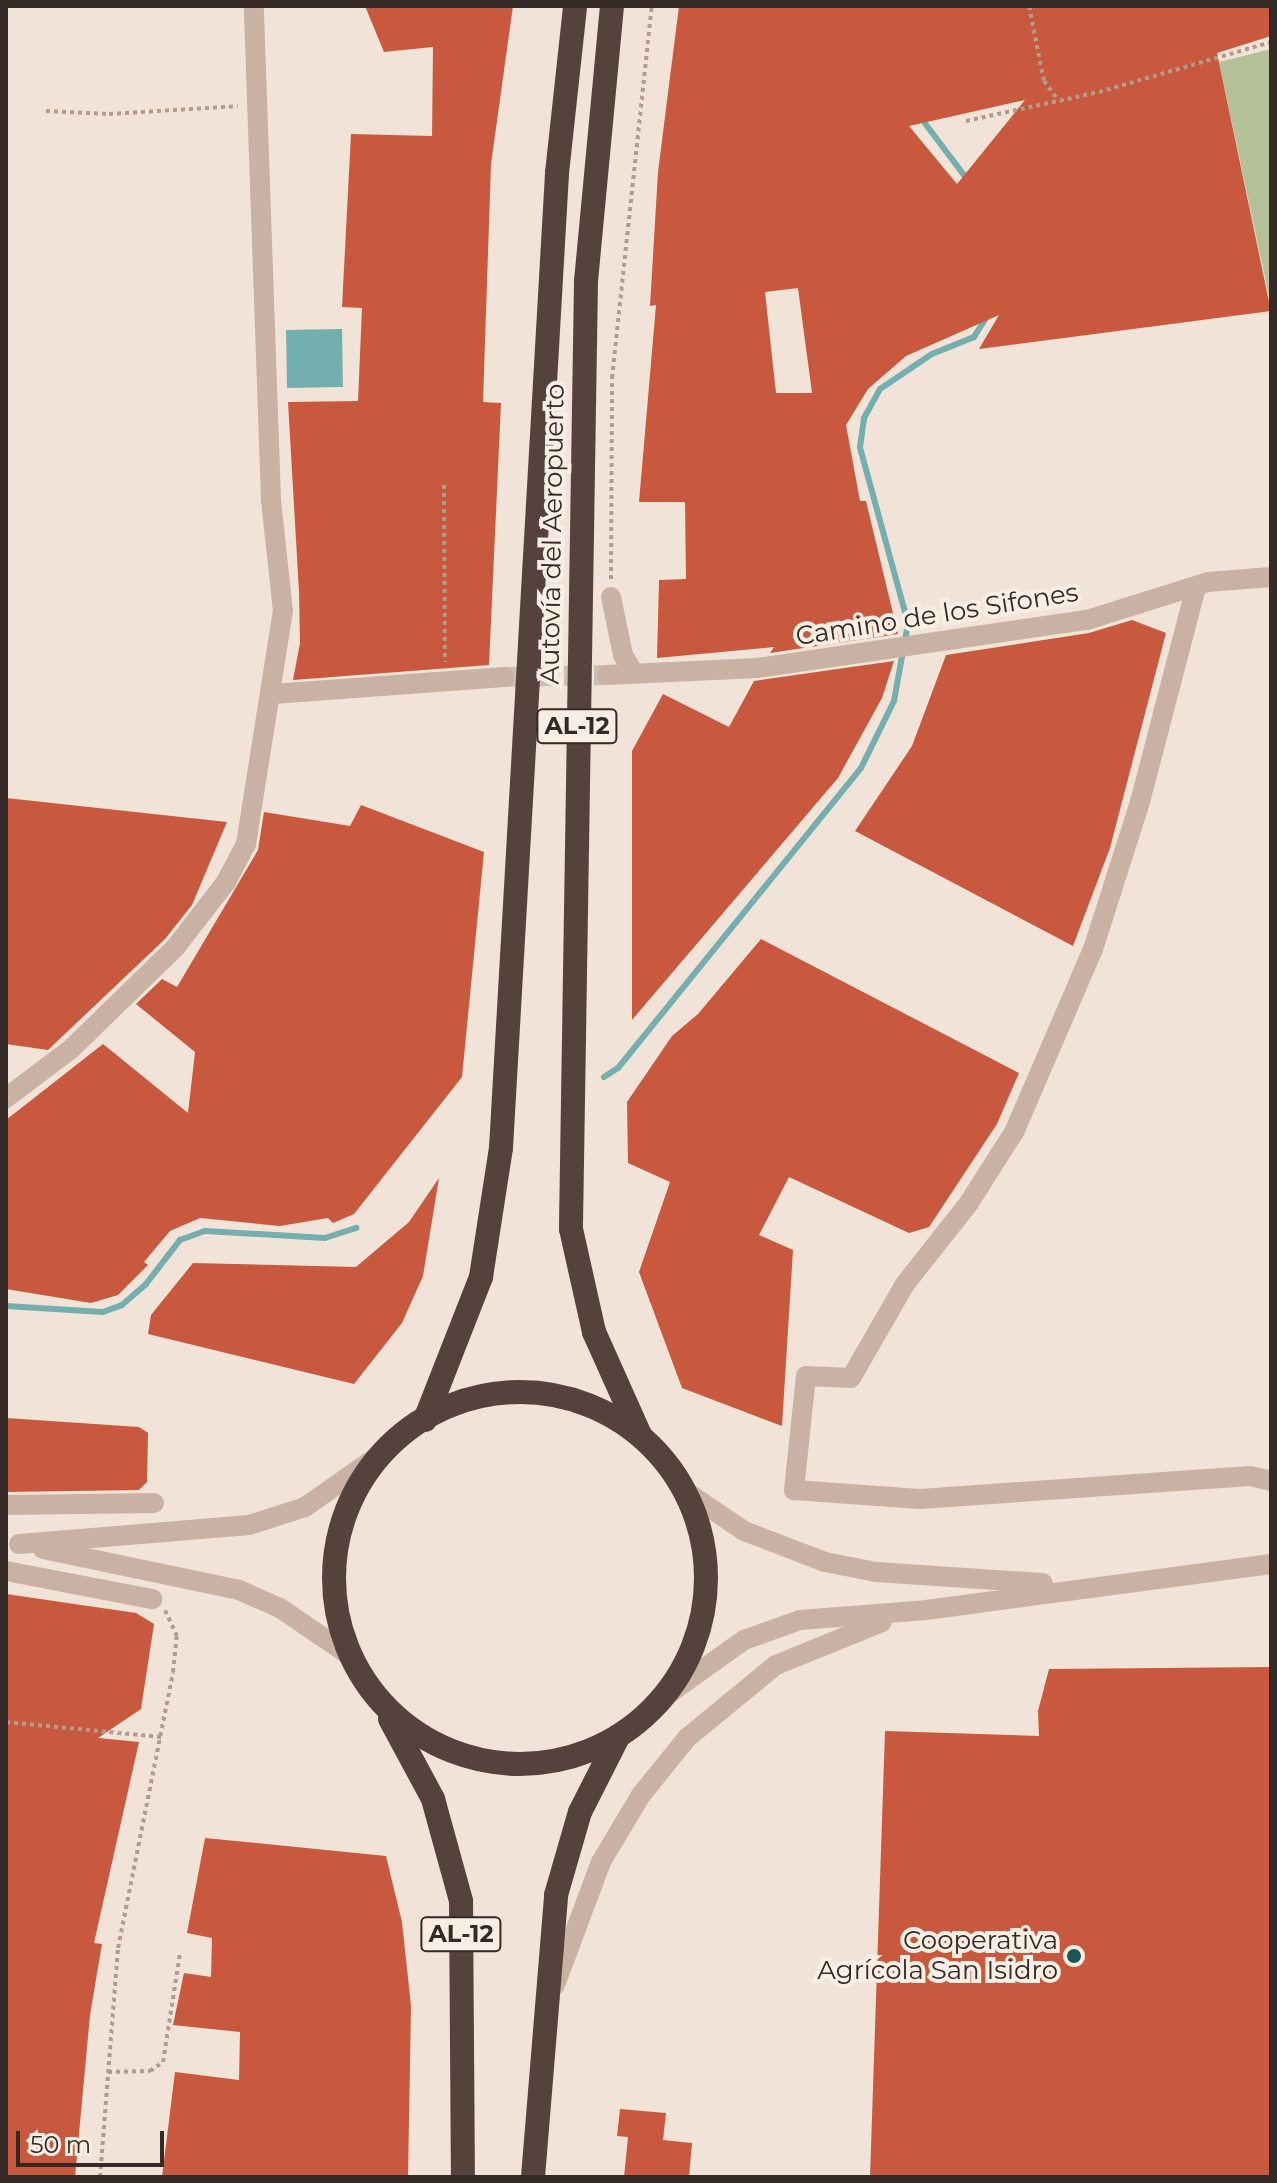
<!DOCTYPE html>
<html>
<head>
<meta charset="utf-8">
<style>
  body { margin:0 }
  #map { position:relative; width:1277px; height:2183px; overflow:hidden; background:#f1e3d7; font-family:Montserrat,sans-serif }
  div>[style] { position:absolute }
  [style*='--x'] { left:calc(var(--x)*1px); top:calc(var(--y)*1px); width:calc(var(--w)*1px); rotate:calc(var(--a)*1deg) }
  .green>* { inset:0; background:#b4c097 }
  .water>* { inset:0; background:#75aeae; transform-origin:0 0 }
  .stream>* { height:6px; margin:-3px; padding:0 3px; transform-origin:3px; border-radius:3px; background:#75aeae }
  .building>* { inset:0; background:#c8593e }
  .minor-tunnel>* { height:20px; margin-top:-10px; transform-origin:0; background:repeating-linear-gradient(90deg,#cbbeb3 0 20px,transparent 0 30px) }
  .path>* { height:4px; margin-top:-2px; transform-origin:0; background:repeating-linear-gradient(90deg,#b49c8d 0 4px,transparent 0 8px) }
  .minor>* { height:20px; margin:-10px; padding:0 10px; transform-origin:10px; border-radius:10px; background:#c9b2a3 }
  .highway>* { height:24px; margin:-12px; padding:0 12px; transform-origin:12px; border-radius:12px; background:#55423c }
  .highway>.ring { margin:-12px; padding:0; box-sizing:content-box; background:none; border:24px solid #55423c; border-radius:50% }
  .dots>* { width:22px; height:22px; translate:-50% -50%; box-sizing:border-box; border:4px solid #f9eee3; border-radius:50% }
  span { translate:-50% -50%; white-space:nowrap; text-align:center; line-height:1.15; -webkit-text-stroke:8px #f9eee3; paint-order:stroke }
  .shield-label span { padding:2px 6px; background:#f9eee3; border:2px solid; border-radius:6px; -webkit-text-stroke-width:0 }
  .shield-label { font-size:24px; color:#342925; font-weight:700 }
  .street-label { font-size:26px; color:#342925 }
  .poi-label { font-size:26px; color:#342925 }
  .right { translate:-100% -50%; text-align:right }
  .frame { position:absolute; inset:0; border:8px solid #342925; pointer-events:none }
  .scale { position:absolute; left:16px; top:2131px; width:148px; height:36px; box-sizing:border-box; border:4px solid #342925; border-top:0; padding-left:10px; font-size:24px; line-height:28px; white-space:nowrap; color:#342925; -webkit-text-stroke:6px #f9eee3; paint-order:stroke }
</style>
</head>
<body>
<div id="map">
  <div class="green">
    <i style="clip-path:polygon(1271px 49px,1271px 305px,1219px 62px)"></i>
  </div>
  <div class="water">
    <i style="left:342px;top:329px;width:58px;height:56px;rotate:89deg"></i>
  </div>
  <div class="stream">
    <i style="--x:921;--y:118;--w:76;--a:53"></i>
    <i style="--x:604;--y:1077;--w:17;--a:-33"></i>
    <i style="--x:618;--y:1068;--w:386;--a:-51"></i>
    <i style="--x:861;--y:768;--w:75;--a:-63.8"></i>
    <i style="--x:894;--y:701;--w:79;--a:-79.8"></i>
    <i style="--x:908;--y:623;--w:182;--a:-105.3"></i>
    <i style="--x:860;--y:447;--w:29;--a:-82"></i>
    <i style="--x:864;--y:418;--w:33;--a:-61"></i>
    <i style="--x:880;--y:389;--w:63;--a:-33.9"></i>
    <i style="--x:932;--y:354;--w:45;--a:-22"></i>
    <i style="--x:974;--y:337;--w:26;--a:-58"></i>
    <i style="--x:6;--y:1306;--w:97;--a:3.5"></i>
    <i style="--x:103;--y:1312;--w:20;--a:-20"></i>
    <i style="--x:122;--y:1305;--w:32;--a:-41"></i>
    <i style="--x:146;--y:1284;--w:56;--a:-52.3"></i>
    <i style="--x:180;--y:1240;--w:27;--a:-20"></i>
    <i style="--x:205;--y:1231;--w:120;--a:3.3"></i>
    <i style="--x:325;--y:1238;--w:33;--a:-18"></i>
  </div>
  <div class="building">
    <i style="clip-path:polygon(365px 6px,513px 6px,491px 164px,483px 402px,501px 403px,489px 665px,293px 680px,300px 643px,299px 592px,288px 402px,358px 401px,362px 308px,342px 307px,351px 134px,432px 136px,433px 47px,384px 52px)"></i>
    <i style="clip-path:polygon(evenodd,679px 6px,1271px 6px,1271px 36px,1217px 53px,1271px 311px,979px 349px,999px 315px,906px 356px,868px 389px,846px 425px,860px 501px,866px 501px,898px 634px,770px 653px,774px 647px,657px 658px,659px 580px,686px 579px,685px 502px,639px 502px,656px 305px,650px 306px,658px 172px,679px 6px,1025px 100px,957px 184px,909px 126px,1025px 100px,679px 6px,798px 288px,812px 393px,776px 393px,765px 292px,798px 288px)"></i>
    <i style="clip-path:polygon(1132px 620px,1166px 633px,1110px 848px,1073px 946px,855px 831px,912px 746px,946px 655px,1089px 633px)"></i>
    <i style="clip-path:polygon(894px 661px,882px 698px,838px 778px,632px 1020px,632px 751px,663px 694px,729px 727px,754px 681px)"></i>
    <i style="clip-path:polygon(6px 798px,227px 822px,192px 905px,165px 939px,48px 1050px,6px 1044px)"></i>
    <i style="clip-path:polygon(361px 805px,484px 852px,462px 1077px,354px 1214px,333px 1223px,328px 1218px,280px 1226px,200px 1218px,170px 1231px,144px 1262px,148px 1265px,118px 1295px,91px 1303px,6px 1289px,6px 1120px,103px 1044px,188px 1113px,195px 1052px,136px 1004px,162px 979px,177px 987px,258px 850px,264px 812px,350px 826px)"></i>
    <i style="clip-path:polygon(761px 939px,1019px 1073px,997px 1124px,929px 1227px,909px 1233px,789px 1177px,759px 1235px,793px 1250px,782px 1426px,682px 1388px,639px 1272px,670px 1182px,628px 1163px,627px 1102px,672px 1036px,698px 1014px)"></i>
    <i style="clip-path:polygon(439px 1178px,423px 1276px,402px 1323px,354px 1384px,148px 1334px,151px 1315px,193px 1263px,356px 1267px,409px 1222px)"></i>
    <i style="clip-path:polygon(6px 1418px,139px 1427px,148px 1433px,147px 1482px,139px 1490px,6px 1492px)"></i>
    <i style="clip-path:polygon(6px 1594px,136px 1613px,154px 1624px,141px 1709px,98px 1738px,139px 1742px,94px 1943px,102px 1944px,90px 2015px,75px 2177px,6px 2177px)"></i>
    <i style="clip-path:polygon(1271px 1667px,1271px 2177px,870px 2177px,885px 1731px,1039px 1736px,1038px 1711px,1049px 1669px)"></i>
    <i style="clip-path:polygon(205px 1838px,386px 1856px,402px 1922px,411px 2006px,408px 2177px,162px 2177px,175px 2072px,239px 2080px,240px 2032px,173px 2025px,184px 1973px,211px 1977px,212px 1938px,187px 1933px)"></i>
    <i style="clip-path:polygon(620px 2109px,666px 2113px,663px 2140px,692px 2143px,689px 2177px,624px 2177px,628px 2137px,617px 2136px)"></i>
  </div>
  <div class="minor-tunnel">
    <i style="--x:504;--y:677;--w:103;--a:-1.1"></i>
  </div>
  <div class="path">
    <i style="--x:1029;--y:6;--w:76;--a:78.7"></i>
    <i style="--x:1044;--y:81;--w:21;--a:53"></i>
    <i style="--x:46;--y:111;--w:63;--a:2.7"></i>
    <i style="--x:109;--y:114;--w:129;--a:-3.5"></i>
    <i style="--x:966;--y:121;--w:136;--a:-12.3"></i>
    <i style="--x:1099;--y:92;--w:179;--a:-16.2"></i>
    <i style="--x:444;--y:485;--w:177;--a:89.7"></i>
    <i style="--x:611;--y:579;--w:201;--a:-89.7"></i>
    <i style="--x:612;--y:378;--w:374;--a:-83.9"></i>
    <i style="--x:6;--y:1722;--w:158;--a:5.5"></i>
    <i style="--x:108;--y:2072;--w:42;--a:-1.4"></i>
    <i style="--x:150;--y:2071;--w:16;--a:-35"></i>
    <i style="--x:163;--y:2062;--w:110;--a:-81.1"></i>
    <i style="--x:100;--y:2177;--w:230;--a:-85.5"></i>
    <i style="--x:118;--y:1948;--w:281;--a:-78.7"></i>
    <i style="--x:173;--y:1672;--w:36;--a:-84"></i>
    <i style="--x:177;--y:1636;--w:29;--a:-115"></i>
  </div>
  <div class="minor">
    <i style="--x:1196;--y:587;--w:222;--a:104.6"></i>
    <i style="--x:1140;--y:802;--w:154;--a:107.7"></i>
    <i style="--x:1093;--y:949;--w:199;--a:113.3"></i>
    <i style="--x:1014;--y:1132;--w:84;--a:122.4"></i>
    <i style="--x:969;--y:1203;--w:103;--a:128.3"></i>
    <i style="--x:905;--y:1284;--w:108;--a:119.9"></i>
    <i style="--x:851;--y:1378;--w:45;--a:-177.5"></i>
    <i style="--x:806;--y:1376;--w:115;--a:96"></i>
    <i style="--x:794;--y:1490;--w:126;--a:4.1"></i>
    <i style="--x:920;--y:1499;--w:331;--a:-4"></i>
    <i style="--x:1250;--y:1476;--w:22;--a:13"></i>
    <i style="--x:611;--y:597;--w:59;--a:78.3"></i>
    <i style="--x:623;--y:655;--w:21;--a:59"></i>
    <i style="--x:607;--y:675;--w:150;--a:-2.7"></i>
    <i style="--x:757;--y:668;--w:333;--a:-8.3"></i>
    <i style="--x:1087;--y:620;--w:127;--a:-17.4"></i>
    <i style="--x:1208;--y:582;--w:63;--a:-4.5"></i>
    <i style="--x:273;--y:694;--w:232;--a:-4.2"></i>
    <i style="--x:6;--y:1098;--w:81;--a:-37"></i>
    <i style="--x:71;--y:1049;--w:145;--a:-44.2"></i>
    <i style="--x:175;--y:948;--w:83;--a:-52.3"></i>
    <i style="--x:226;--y:882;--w:43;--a:-62.2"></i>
    <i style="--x:246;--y:844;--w:236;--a:-81"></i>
    <i style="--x:283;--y:611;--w:112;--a:-96.2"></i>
    <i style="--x:271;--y:500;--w:494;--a:-92"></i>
    <i style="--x:685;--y:1491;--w:71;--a:34.1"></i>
    <i style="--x:744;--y:1531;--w:87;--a:20.9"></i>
    <i style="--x:825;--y:1562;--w:52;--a:11.1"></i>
    <i style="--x:876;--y:1572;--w:167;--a:3.8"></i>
    <i style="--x:6;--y:1505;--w:148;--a:-0.8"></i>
    <i style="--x:19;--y:1544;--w:231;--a:-4.7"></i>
    <i style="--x:249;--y:1525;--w:59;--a:-17.8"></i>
    <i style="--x:305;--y:1507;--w:94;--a:-35"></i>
    <i style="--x:43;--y:1549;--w:200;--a:11.8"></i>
    <i style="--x:239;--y:1590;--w:45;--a:23.7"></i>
    <i style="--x:280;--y:1608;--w:83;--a:34.3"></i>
    <i style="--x:6;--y:1571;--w:149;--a:10.9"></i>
    <i style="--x:664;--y:1697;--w:98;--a:-35.5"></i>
    <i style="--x:744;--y:1640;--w:59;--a:-19.7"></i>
    <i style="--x:800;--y:1620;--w:126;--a:-4.5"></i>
    <i style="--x:926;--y:1610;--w:348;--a:-7.6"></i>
    <i style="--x:555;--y:1985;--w:131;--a:-69.5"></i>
    <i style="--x:601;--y:1862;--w:78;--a:-59.2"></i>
    <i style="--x:641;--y:1795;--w:73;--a:-51.1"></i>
    <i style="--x:687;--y:1738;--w:115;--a:-39.4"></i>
    <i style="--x:776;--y:1665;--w:114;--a:-22.1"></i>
  </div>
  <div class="highway">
    <i style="--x:612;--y:6;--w:276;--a:95.4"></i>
    <i style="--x:586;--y:281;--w:948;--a:90.91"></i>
    <i style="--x:571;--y:1229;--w:106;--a:77.4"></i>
    <i style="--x:594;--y:1332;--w:113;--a:65.9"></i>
    <i class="ring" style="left:334px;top:1392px;width:348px;height:348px"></i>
    <i style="--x:425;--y:1420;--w:154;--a:-68.6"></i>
    <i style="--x:481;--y:1277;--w:131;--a:-81.2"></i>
    <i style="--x:501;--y:1148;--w:977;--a:-86.71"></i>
    <i style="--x:557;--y:173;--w:168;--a:-83.8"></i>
    <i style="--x:390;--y:1719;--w:91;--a:61.7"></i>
    <i style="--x:433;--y:1799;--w:106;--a:74.6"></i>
    <i style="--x:461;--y:1901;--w:276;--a:89.6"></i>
    <i style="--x:533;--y:2177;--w:283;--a:-85.3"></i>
    <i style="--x:556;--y:1895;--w:86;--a:-73.9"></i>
    <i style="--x:580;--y:1812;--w:84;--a:-63.1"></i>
  </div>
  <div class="dots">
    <i style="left:1074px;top:1956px;background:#1b5455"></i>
  </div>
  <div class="shield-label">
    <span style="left:577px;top:726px">AL-12</span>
    <span style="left:461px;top:1934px">AL-12</span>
  </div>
  <div class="street-label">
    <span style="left:553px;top:534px;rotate:-89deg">Autovía del Aeropuerto</span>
    <span style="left:937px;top:615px;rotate:-9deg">Camino de los Sifones</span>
  </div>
  <div class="poi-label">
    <span class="right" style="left:1058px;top:1956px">Cooperativa<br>Agrícola San Isidro</span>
  </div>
  <div class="frame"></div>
  <div class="scale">50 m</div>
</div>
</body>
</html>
